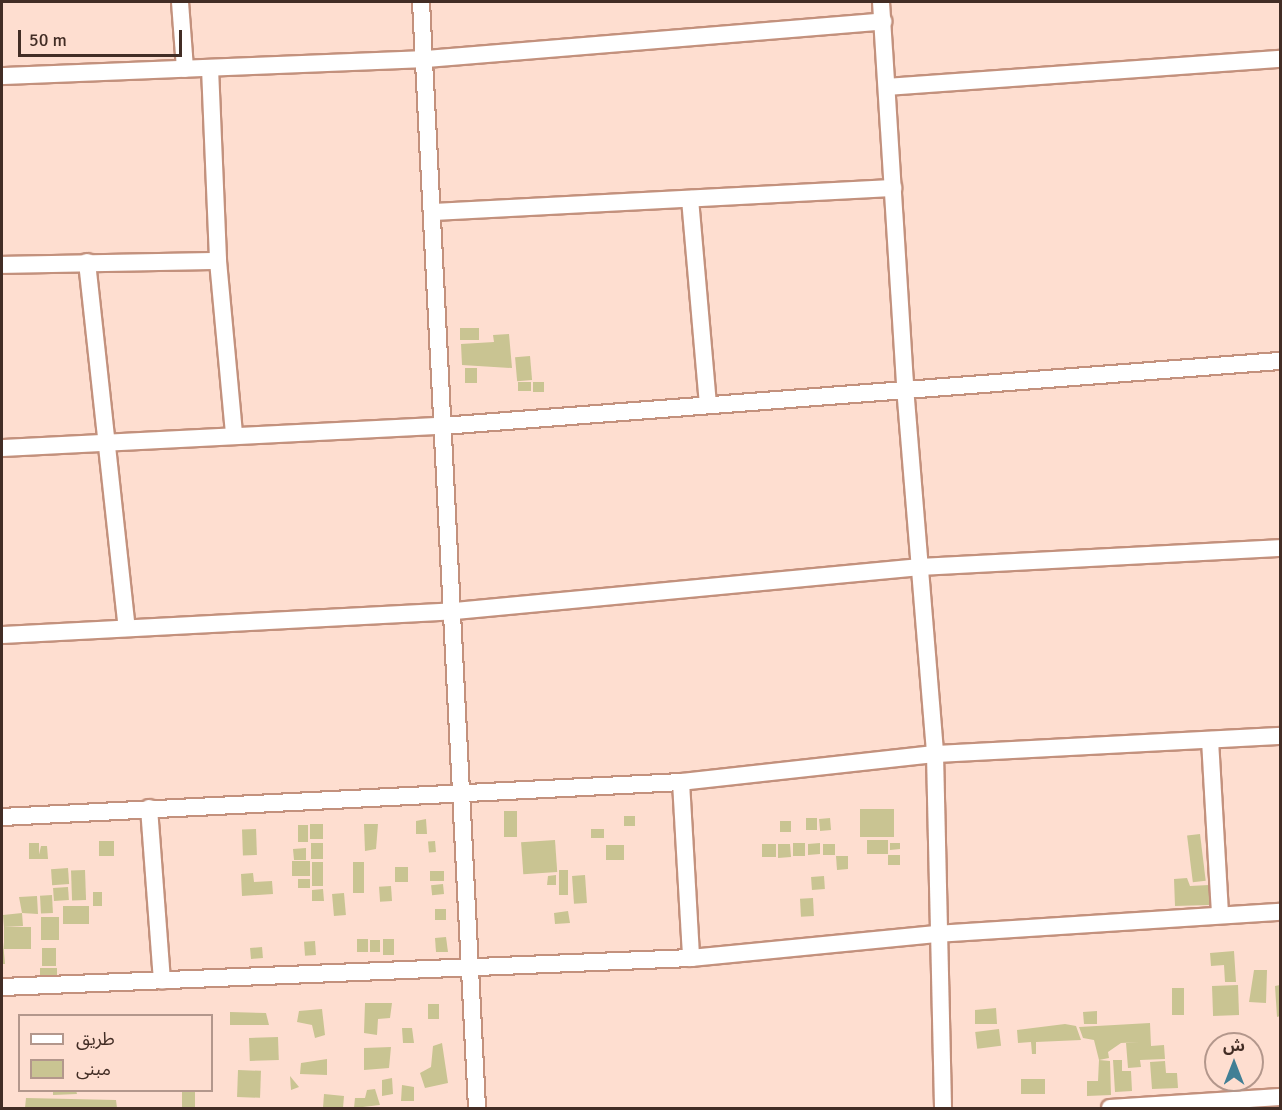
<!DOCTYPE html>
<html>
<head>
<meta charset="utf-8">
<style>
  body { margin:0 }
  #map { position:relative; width:1282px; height:1110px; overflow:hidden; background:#feded0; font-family:Signika,"Noto Sans Arabic",sans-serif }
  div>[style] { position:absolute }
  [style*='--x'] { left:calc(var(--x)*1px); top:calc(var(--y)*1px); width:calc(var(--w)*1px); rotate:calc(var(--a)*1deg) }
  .building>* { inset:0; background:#c9c492; transform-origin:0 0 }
  .roads { filter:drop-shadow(2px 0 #c3917d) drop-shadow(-2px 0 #c3917d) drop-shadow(0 2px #c3917d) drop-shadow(0 -2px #c3917d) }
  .street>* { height:16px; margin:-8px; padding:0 8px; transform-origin:8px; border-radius:8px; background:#fff }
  span { translate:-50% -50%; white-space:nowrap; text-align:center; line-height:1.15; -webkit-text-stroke:5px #feded0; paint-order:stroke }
  .frame { position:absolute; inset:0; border:3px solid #422d25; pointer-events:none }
  .legend { position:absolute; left:18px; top:1014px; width:195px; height:78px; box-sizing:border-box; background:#feded0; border:2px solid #b3978c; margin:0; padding:8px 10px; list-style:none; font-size:18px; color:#422d25 }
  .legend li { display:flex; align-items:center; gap:12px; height:30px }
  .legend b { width:30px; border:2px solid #b3978c }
  .north { position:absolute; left:1204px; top:1032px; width:60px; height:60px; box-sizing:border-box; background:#feded0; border:2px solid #b3978c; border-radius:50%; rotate:0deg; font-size:16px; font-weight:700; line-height:24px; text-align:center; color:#422d25 }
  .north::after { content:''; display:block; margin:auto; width:21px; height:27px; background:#417f95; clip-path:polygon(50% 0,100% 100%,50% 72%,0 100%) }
  .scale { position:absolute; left:18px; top:30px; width:164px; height:27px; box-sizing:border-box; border:3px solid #422d25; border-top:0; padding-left:8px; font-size:18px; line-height:21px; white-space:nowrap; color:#422d25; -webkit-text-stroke:4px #feded0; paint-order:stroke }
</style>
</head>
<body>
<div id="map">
  <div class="building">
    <i style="left:479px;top:328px;width:12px;height:19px;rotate:90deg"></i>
    <i style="clip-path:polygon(509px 334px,512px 368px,462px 365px,461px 344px,494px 342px,493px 335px)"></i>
    <i style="left:530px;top:356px;width:24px;height:15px;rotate:85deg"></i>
    <i style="left:465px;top:368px;width:12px;height:15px"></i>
    <i style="left:531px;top:382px;width:9px;height:13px;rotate:90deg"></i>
    <i style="left:533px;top:382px;width:11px;height:10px"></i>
    <i style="left:860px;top:809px;width:34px;height:28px"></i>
    <i style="left:504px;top:811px;width:13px;height:26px"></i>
    <i style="left:624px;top:816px;width:11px;height:10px"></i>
    <i style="left:817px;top:818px;width:12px;height:11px;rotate:90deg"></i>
    <i style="left:830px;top:818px;width:12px;height:11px;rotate:85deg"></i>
    <i style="clip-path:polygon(426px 819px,427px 834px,416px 834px,416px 821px)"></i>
    <i style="left:780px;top:821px;width:11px;height:11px"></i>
    <i style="left:310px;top:824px;width:13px;height:15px"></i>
    <i style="clip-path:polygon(364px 824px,378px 824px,376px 849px,365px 851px)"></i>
    <i style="left:298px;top:825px;width:10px;height:17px"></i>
    <i style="left:256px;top:829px;width:26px;height:14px;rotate:88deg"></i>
    <i style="left:591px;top:829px;width:13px;height:9px"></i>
    <i style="left:1200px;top:834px;width:47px;height:13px;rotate:83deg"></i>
    <i style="left:555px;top:840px;width:32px;height:34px;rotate:86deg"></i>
    <i style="left:888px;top:840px;width:14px;height:21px;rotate:90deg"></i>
    <i style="left:114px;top:841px;width:15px;height:15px;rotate:90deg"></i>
    <i style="left:435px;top:841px;width:11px;height:7px;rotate:85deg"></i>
    <i style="left:29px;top:843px;width:10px;height:16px"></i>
    <i style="left:311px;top:843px;width:12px;height:16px"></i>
    <i style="left:793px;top:843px;width:12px;height:13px"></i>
    <i style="clip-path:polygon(820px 843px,820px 854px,808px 855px,808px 844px)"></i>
    <i style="clip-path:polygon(890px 843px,900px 843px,900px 849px,890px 850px)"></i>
    <i style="left:762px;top:844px;width:14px;height:13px"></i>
    <i style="clip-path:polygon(778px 844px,790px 844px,791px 857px,778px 858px)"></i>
    <i style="left:823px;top:844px;width:12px;height:11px"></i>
    <i style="left:606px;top:845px;width:18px;height:15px"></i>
    <i style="clip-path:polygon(41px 846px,47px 846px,48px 859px,38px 859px)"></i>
    <i style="clip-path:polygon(306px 848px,306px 860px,294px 860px,293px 849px)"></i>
    <i style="left:888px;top:855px;width:12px;height:10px"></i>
    <i style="clip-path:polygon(836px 856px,848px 856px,848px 869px,837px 870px)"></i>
    <i style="left:310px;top:861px;width:15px;height:18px;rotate:90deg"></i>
    <i style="left:312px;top:862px;width:11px;height:24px"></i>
    <i style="left:353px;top:862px;width:11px;height:31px"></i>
    <i style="left:395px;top:867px;width:13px;height:15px"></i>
    <i style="left:68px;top:868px;width:16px;height:17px;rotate:86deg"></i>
    <i style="left:85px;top:870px;width:30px;height:14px;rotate:88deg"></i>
    <i style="left:568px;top:870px;width:25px;height:9px;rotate:90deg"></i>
    <i style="left:444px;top:871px;width:10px;height:14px;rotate:90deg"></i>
    <i style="clip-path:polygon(253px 873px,254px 882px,272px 881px,273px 894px,242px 896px,241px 874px)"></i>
    <i style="clip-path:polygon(556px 875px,556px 885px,547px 885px,548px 876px)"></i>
    <i style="left:585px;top:875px;width:28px;height:13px;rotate:86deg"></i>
    <i style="left:824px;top:876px;width:13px;height:13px;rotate:86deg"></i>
    <i style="clip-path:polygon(1187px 878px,1190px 886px,1209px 885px,1209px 905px,1175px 906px,1174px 879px)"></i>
    <i style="left:310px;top:879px;width:9px;height:12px;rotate:90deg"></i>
    <i style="left:443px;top:884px;width:10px;height:12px;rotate:84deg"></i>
    <i style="left:391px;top:886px;width:15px;height:12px;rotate:86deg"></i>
    <i style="left:68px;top:887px;width:13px;height:15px;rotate:86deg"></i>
    <i style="clip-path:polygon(323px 889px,324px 901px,312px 901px,312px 890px)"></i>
    <i style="left:93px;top:892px;width:9px;height:14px"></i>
    <i style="left:344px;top:893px;width:22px;height:12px;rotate:85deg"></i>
    <i style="left:52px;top:895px;width:18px;height:12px;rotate:87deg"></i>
    <i style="clip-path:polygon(37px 896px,38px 914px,22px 913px,23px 926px,4px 927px,3px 915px,22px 913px,19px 897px)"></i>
    <i style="left:813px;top:898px;width:18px;height:13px;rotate:87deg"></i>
    <i style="left:63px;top:906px;width:26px;height:18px"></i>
    <i style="left:446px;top:909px;width:11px;height:11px;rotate:90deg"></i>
    <i style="clip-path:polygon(568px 911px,570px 923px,555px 924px,554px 913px)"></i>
    <i style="left:41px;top:917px;width:18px;height:23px"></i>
    <i style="left:31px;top:927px;width:22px;height:27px;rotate:90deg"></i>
    <i style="clip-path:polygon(446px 937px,448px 952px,436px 952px,435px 938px)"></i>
    <i style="left:357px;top:939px;width:11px;height:13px"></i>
    <i style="left:383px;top:939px;width:11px;height:16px"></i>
    <i style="left:370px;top:940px;width:10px;height:12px"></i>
    <i style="left:315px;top:941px;width:14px;height:11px;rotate:86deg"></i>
    <i style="clip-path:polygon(2px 942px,3px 942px,5px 964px,2px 964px)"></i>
    <i style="left:262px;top:947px;width:11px;height:12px;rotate:85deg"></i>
    <i style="left:42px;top:948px;width:14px;height:18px"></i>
    <i style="clip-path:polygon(1234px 951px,1236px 982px,1225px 982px,1224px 965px,1211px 966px,1210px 953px)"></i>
    <i style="left:57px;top:968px;width:14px;height:17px;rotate:90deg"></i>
    <i style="clip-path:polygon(1254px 970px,1267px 970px,1266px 1003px,1249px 1002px)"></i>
    <i style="left:1238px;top:985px;width:30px;height:26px;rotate:88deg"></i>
    <i style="clip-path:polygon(1280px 985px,1280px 1016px,1277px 1017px,1275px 986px)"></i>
    <i style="left:1172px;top:988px;width:12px;height:27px"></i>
    <i style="clip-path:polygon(365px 1003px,392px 1003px,390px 1018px,378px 1019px,377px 1035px,364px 1033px)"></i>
    <i style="left:439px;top:1004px;width:15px;height:11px;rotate:90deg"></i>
    <i style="clip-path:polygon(996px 1008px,997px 1024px,975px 1024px,975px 1010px)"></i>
    <i style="clip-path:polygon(322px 1009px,325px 1035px,315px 1038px,312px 1025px,297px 1022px,299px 1011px)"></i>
    <i style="clip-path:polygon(1097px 1011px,1097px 1024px,1084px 1024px,1083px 1012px)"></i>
    <i style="clip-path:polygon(230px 1012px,266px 1013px,269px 1025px,230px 1025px)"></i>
    <i style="clip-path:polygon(1150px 1023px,1151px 1046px,1164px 1045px,1165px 1059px,1140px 1060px,1141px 1067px,1128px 1068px,1126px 1043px,1140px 1042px,1121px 1043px,1108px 1052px,1109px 1058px,1099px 1060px,1094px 1040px,1083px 1038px,1079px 1027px)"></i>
    <i style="clip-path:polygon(1065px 1024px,1076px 1026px,1081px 1040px,1036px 1042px,1036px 1054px,1032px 1054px,1031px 1042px,1018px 1043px,1017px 1030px)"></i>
    <i style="clip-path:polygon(402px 1028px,412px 1028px,414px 1043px,403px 1043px)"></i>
    <i style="left:999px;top:1029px;width:17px;height:24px;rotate:83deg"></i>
    <i style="left:278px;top:1037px;width:23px;height:29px;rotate:88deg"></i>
    <i style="clip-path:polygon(442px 1043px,448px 1083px,425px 1088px,420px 1073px,431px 1067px,433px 1046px)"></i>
    <i style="clip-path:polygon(391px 1047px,389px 1068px,364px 1070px,364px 1048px)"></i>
    <i style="clip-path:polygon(327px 1059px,327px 1075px,300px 1074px,301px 1063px)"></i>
    <i style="clip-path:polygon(1099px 1060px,1110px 1061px,1111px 1095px,1087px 1096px,1087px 1081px,1098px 1081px)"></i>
    <i style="clip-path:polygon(1113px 1060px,1122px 1060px,1122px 1071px,1131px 1071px,1132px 1091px,1115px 1092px)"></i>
    <i style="clip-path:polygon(1165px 1061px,1166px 1073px,1177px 1073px,1178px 1088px,1152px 1089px,1150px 1062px)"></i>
    <i style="left:238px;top:1070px;width:23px;height:27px;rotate:2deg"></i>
    <i style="clip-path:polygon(290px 1076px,299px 1087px,291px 1090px)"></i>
    <i style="clip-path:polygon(392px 1078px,393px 1094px,382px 1096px,382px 1080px)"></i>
    <i style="left:1021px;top:1079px;width:24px;height:15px"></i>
    <i style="clip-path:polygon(402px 1085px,414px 1087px,414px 1101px,401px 1101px)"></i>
    <i style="clip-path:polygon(375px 1089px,380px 1105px,354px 1108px,355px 1098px,365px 1098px,367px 1090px)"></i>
    <i style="clip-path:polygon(53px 1090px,76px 1090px,77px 1094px,53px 1095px)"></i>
    <i style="left:182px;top:1090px;width:13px;height:18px"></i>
    <i style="clip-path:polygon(324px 1094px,344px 1096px,343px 1108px,323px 1108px)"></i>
    <i style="clip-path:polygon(26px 1098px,116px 1100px,117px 1108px,25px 1108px)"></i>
  </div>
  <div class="roads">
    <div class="street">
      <i style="--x:180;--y:2;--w:67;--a:85.7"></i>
      <i style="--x:421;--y:2;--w:1107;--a:87.1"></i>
      <i style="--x:881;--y:2;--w:386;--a:86.4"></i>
      <i style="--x:905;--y:387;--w:368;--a:85.3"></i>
      <i style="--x:935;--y:754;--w:354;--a:88.7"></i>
      <i style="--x:210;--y:68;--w:193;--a:87.6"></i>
      <i style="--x:218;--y:261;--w:175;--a:84.7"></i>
      <i style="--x:2;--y:76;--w:423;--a:-2.3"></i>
      <i style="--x:425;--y:59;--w:460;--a:-4.7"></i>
      <i style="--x:887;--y:87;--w:394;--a:-4.1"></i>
      <i style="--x:690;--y:199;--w:206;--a:85"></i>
      <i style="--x:432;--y:212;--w:462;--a:-3"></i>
      <i style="--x:87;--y:262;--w:368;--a:83.8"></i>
      <i style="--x:2;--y:265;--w:216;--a:-1.1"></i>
      <i style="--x:2;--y:448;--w:441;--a:-2.9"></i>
      <i style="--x:442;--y:426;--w:841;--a:-4.44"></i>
      <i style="--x:2;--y:635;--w:454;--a:-3"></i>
      <i style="--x:455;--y:611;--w:465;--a:-5.4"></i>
      <i style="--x:918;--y:567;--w:362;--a:-3"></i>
      <i style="--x:1210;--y:740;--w:175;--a:86.7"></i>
      <i style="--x:681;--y:782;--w:176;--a:86.7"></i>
      <i style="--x:149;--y:808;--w:173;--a:85.7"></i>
      <i style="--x:2;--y:817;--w:680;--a:-2.95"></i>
      <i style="--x:681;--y:782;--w:256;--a:-6.3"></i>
      <i style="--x:935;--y:754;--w:345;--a:-3"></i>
      <i style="--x:2;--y:987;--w:690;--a:-2.41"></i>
      <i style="--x:691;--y:958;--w:246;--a:-5.6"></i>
      <i style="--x:936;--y:934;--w:345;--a:-3.7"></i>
      <i style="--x:1110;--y:1108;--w:170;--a:-3.7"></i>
    </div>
  </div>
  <div class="frame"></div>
  <ul class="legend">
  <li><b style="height:8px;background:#fff"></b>طريق</li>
  <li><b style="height:16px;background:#c9c492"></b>مبنى</li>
  </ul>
  <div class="north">ش</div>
  <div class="scale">50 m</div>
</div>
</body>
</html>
